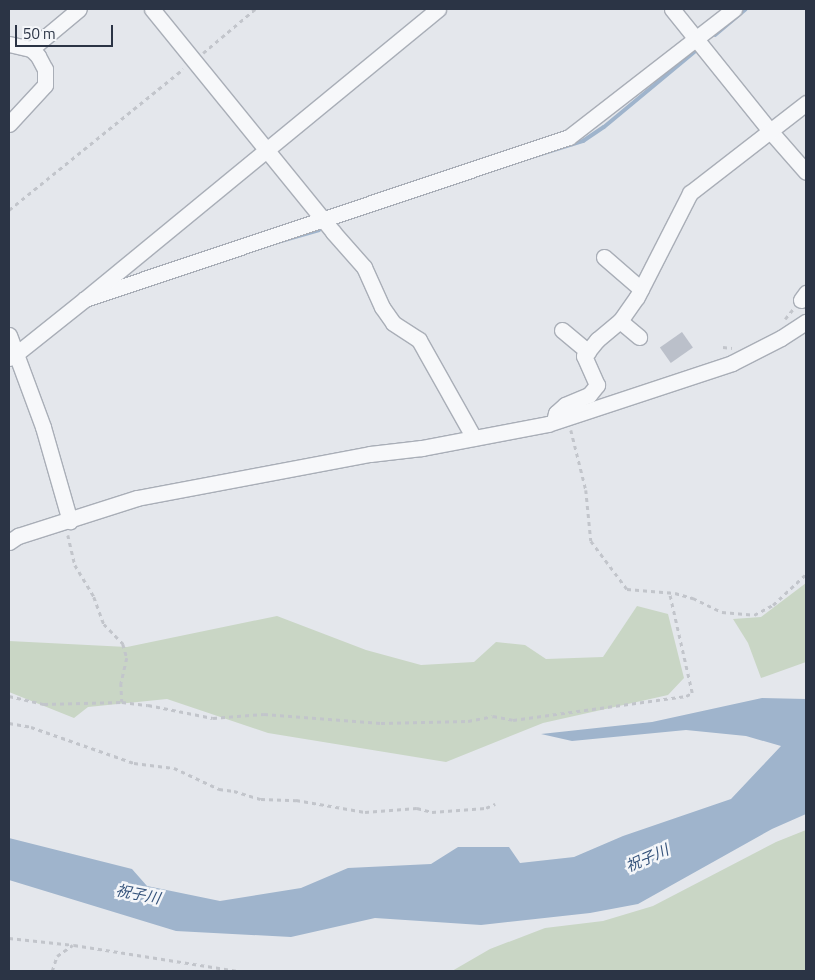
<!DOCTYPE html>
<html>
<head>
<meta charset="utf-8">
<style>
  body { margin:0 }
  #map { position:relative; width:815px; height:980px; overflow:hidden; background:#e4e7ec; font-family:"Titillium Web","Noto Sans JP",sans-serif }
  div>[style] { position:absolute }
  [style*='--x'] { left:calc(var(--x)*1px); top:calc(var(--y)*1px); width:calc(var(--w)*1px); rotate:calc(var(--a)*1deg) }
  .green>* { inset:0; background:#c9d6c5 }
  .water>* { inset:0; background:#9fb4cc }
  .stream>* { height:4px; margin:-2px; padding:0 2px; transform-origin:2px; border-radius:2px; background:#9fb4cc }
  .building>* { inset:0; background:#bbc0ca; transform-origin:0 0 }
  .path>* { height:2.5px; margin-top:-1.25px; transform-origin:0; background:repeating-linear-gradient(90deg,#c2c5cb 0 4px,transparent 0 8px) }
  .roads { filter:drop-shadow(1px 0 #a9aeb7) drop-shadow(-1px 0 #a9aeb7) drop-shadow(0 1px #a9aeb7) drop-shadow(0 -1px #a9aeb7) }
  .minor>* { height:15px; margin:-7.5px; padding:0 7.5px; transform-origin:7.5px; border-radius:7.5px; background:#f7f8fa }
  span { translate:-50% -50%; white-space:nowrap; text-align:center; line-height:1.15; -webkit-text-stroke:5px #f4f6f9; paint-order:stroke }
  .water-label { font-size:15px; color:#34527a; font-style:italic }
  .frame { position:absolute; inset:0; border:10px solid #2b3445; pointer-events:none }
  .scale { position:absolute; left:15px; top:25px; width:98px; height:22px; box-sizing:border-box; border:2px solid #2b3445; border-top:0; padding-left:6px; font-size:15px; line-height:18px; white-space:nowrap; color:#2b3445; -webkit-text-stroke:4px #f4f6f9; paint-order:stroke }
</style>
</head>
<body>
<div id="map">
  <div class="green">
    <i style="clip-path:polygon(806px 583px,806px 662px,761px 678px,748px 643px,733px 619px,761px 617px)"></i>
    <i style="clip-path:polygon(637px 606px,668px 614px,684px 678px,668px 695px,543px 723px,446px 762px,268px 733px,167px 699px,88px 707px,74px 718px,9px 692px,9px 641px,127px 647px,277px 616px,366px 650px,421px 665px,474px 662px,496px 642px,525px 645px,546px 659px,603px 657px)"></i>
    <i style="clip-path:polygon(806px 830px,806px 971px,452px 971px,490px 949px,545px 928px,603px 921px,653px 906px,776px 842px)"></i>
  </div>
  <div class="water">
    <i style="clip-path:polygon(762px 698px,806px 699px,806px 814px,772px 829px,638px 904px,590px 913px,481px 925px,375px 918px,291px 937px,176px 931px,9px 880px,9px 838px,132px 869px,147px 886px,220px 901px,301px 888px,348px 868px,431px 864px,458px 847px,509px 847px,520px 863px,574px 857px,623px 836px,731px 799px,781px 746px,746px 736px,686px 730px,572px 741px,541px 734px,652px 722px)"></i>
  </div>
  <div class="stream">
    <i style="--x:715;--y:35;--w:40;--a:-40"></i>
    <i style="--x:528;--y:158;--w:58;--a:-17.2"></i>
    <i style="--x:583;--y:141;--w:25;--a:-34"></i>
    <i style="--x:604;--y:127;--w:122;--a:-39.7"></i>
    <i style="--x:274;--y:243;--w:47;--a:-16.1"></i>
  </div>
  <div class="building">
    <i style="left:682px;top:332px;width:19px;height:27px;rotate:55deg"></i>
  </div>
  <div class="path">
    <i style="--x:203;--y:53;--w:68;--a:-40.2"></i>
    <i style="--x:9;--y:210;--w:224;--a:-39"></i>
    <i style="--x:785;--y:319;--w:13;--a:-51"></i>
    <i style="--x:723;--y:347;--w:9;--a:6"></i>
    <i style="--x:571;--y:430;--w:62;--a:76"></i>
    <i style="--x:586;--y:490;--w:51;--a:84.4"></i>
    <i style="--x:591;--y:541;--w:60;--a:53.1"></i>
    <i style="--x:627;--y:589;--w:48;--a:4.8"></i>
    <i style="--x:675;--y:593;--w:19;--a:16"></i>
    <i style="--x:693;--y:598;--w:32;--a:26"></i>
    <i style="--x:722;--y:612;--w:32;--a:5"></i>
    <i style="--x:754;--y:615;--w:21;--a:-28"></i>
    <i style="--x:773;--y:605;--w:45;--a:-43.2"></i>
    <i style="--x:68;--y:535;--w:31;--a:77"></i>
    <i style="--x:75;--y:565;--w:37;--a:59"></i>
    <i style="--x:94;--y:597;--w:29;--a:70"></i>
    <i style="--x:104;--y:624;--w:28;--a:46"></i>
    <i style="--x:123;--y:644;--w:15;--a:74"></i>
    <i style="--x:127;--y:658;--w:26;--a:103"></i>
    <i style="--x:121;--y:683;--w:19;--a:87"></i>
    <i style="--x:9;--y:696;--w:36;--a:13"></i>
    <i style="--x:44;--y:704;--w:78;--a:-1.5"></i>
    <i style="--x:122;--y:702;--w:26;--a:7"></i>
    <i style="--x:148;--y:705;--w:66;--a:11.3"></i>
    <i style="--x:213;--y:718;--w:51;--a:-4.5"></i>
    <i style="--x:264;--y:714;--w:117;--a:4.4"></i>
    <i style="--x:381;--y:723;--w:87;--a:-1.3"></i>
    <i style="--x:468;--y:721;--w:25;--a:-11"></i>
    <i style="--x:493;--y:716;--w:20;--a:11"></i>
    <i style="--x:513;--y:720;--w:175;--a:-7.9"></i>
    <i style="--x:686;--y:696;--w:7;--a:-27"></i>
    <i style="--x:692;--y:693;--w:104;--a:-102.8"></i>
    <i style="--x:9;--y:723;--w:22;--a:10"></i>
    <i style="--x:31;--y:727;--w:109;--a:19.3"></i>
    <i style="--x:134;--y:763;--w:40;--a:7.1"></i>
    <i style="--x:174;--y:768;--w:50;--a:25"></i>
    <i style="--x:219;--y:789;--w:15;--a:8"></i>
    <i style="--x:234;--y:791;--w:28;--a:17"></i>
    <i style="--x:261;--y:799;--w:35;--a:2"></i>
    <i style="--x:296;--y:800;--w:70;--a:9.9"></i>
    <i style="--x:365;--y:812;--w:52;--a:-4.4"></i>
    <i style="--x:417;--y:808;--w:16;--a:15"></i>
    <i style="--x:432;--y:812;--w:54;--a:-4.2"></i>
    <i style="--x:486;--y:808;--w:10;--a:-24"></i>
    <i style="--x:9;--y:938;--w:65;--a:6.1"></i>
    <i style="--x:74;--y:945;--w:166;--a:9"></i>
    <i style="--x:52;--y:971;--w:16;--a:-72"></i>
    <i style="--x:57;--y:956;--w:19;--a:-35"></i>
    <i style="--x:803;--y:971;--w:3;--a:0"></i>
  </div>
  <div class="roads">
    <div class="minor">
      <i style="--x:152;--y:9;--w:287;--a:50.9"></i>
      <i style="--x:333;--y:232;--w:47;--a:48.5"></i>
      <i style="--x:364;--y:267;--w:44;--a:65.8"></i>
      <i style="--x:382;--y:307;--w:19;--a:55"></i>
      <i style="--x:393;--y:323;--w:31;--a:33"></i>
      <i style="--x:419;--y:340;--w:112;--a:60.7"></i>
      <i style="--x:672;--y:9;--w:158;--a:51.2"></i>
      <i style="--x:771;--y:132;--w:53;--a:48.8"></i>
      <i style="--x:9;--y:44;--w:23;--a:13"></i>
      <i style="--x:31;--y:49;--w:10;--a:45"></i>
      <i style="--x:38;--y:56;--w:15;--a:62"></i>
      <i style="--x:45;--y:69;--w:16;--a:90"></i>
      <i style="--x:45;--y:85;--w:53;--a:132.7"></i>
      <i style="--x:31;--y:49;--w:62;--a:-39.8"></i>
      <i style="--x:604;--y:257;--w:49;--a:40.9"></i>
      <i style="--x:85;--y:299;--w:510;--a:-18.51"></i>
      <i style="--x:569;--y:137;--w:209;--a:-37.8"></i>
      <i style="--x:801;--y:300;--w:9;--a:-54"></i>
      <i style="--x:620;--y:321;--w:25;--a:40"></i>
      <i style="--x:562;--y:330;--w:34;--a:40"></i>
      <i style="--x:9;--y:335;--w:98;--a:69.7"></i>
      <i style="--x:43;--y:427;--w:98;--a:74"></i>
      <i style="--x:9;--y:358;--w:8;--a:-30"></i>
      <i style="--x:16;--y:354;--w:88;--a:-38.6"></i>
      <i style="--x:85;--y:299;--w:457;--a:-39.4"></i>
      <i style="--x:554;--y:421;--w:8;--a:-76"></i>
      <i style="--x:556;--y:413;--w:12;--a:-42"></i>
      <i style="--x:565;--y:405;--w:26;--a:-23"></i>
      <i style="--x:589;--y:395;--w:13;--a:-51"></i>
      <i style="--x:597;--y:385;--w:32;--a:-114"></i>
      <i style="--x:584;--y:356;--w:21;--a:-51"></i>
      <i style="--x:597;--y:340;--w:30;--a:-40"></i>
      <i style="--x:620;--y:321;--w:29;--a:-55"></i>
      <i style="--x:637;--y:297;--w:117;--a:-63"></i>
      <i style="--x:690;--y:193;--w:147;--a:-37.8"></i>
      <i style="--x:9;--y:542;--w:11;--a:-34"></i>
      <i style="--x:18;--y:536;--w:125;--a:-17.7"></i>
      <i style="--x:137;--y:498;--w:237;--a:-10.7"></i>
      <i style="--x:370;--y:454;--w:52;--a:-6.6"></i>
      <i style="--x:422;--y:448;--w:128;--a:-10.8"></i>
      <i style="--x:548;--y:424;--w:194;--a:-18.3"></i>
      <i style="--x:732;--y:363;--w:55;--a:-27"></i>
      <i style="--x:781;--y:338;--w:30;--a:-33"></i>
    </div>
  </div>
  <div class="water-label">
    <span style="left:647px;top:858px;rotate:-24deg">祝子川</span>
    <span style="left:138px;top:894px;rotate:11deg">祝子川</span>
  </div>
  <div class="frame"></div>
  <div class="scale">50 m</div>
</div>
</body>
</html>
